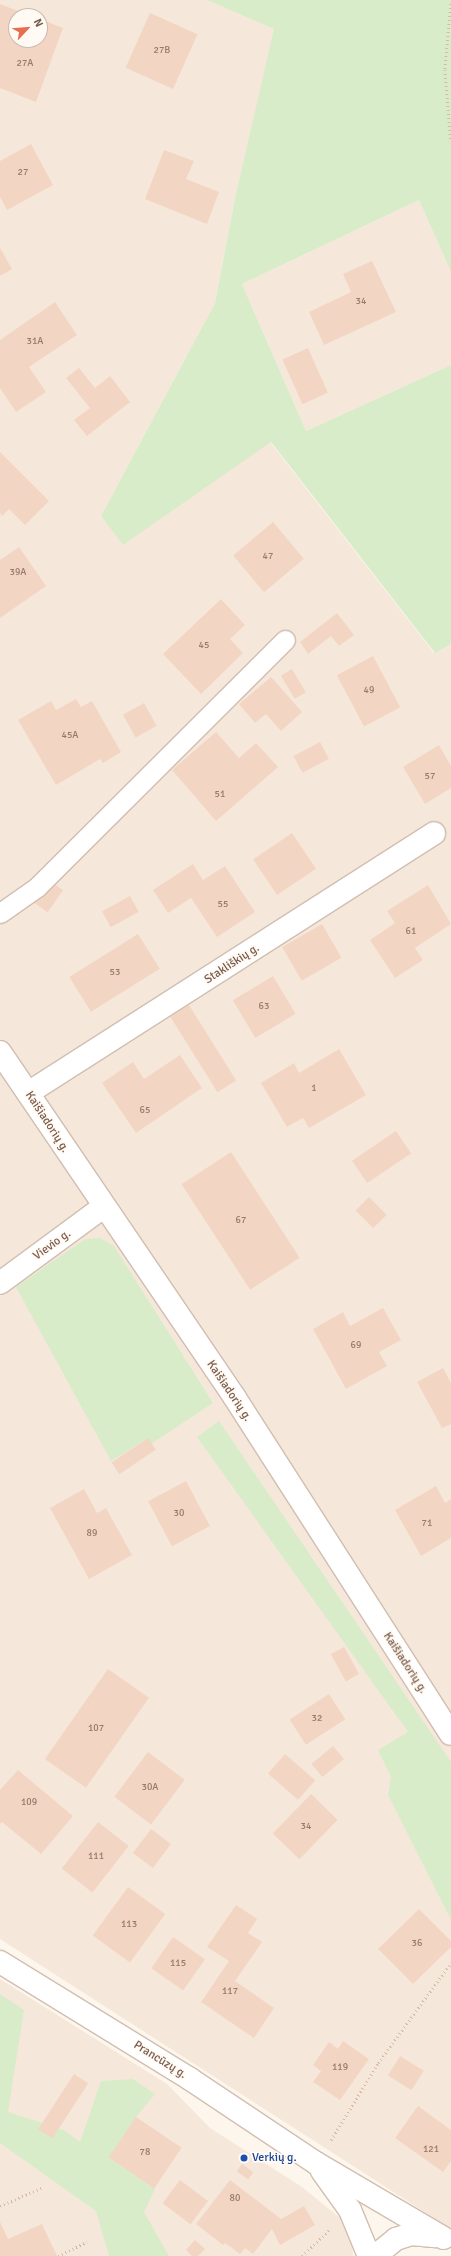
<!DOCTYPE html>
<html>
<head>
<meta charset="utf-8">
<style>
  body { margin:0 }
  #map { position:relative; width:451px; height:2256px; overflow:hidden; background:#fdf6ec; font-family:Signika,sans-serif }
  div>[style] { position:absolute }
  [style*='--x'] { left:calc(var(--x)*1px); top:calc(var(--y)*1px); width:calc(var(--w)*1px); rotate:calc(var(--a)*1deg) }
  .residential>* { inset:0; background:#f5e8da }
  .green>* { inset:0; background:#d8ecc9 }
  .building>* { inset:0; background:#f3d5c3; transform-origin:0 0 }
  .path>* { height:2.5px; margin-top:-1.25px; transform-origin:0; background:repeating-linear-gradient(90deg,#d9b8a5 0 1px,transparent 0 4px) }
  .roads { filter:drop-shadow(1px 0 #d1beb0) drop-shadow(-1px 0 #d1beb0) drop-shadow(0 1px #d1beb0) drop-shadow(0 -1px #d1beb0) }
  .service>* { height:19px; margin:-9.5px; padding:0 9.5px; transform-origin:9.5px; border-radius:9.5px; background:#fff }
  .minor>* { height:22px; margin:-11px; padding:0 11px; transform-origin:11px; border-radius:11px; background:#fff }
  .tertiary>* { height:22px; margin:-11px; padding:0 11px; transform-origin:11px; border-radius:11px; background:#fff }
  .dots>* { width:11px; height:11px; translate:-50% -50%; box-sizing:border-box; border:2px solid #fffaf3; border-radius:50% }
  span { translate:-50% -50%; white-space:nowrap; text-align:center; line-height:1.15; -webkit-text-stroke:3.5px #fffaf3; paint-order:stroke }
  .number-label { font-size:10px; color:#987a6a }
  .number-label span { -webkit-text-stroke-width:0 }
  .street-label { font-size:12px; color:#7a5c4d }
  .transit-label { font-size:12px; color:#164399 }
  .left { translate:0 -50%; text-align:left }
  .north { position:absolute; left:8px; top:8px; width:40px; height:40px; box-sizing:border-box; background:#fffaf3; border:1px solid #cabbb1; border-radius:50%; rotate:64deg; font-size:11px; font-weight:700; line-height:16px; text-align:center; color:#7a5c4d }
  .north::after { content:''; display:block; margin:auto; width:14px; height:18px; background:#e76f51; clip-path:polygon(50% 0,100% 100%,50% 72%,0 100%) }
</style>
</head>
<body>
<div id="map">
  <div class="residential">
    <i style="clip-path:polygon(evenodd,0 0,207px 0,275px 29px,235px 198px,215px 303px,101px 516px,123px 544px,270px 442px,434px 653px,451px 644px,451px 2229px,0 1939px,0 0,16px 16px,40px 16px,40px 40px,16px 40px,16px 16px)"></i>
    <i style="clip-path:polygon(419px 200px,451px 272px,451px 365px,306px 431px,242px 284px)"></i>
    <i style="clip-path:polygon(0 1979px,167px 2084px,210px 2128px,302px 2187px,345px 2222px,351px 2234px,353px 2256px,0 2256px)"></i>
  </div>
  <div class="green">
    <i style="clip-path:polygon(207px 0,451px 0,451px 272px,419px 200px,242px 284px,306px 431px,451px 365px,451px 644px,435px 653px,271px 442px,123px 545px,101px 516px,215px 303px,235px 198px,274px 29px)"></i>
    <i style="clip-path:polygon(100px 1238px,114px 1246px,213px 1403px,151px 1444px,148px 1438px,111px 1461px,16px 1287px,85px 1239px)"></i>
    <i style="clip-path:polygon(219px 1421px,451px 1762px,451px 1920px,388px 1795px,391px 1777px,378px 1750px,408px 1732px,197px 1437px)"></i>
    <i style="clip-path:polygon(0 1994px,24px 2010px,8px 2112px,64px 2130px,80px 2142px,101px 2081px,133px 2079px,155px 2094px,136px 2117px,109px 2158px,155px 2189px,144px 2212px,169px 2256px,109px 2256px,96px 2211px,0 2143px)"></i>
  </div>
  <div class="building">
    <i style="clip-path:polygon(0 4px,31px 16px,16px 16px,16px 40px,40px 40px,40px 19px,63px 28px,36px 102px,0 88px)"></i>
    <i style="left:150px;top:13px;width:52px;height:60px;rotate:24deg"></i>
    <i style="clip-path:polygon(31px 144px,53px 185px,7px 210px,0 197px,0 161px)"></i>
    <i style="clip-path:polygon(164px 150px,194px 161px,186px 179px,219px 192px,207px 224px,145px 199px)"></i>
    <i style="clip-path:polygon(0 248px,12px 269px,0 276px)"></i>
    <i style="clip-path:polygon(372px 261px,396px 312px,324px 345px,309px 312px,351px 292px,343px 274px)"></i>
    <i style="clip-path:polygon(55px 302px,77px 335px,29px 367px,46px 392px,16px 412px,0 388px,0 340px)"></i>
    <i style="left:308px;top:348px;width:49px;height:28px;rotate:66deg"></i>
    <i style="clip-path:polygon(79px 368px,95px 388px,110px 376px,130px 402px,87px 436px,74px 420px,90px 408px,66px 378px)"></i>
    <i style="clip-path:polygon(0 452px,49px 501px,25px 525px,9px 509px,2px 516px,0 513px)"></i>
    <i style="left:273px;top:522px;width:48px;height:52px;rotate:50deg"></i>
    <i style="clip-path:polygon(19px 547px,46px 586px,0 618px,0 560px)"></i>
    <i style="clip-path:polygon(221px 599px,245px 625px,230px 639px,243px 653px,201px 694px,163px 654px)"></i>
    <i style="clip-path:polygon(337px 613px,354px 635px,339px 646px,331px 636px,308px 654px,300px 642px)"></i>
    <i style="left:373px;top:656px;width:58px;height:41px;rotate:62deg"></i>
    <i style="left:292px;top:669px;width:27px;height:13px;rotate:59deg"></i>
    <i style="clip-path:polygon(271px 677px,302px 712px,281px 731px,266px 714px,255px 723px,239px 704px)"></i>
    <i style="clip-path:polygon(76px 699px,81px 707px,92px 701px,121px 752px,103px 763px,100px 759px,56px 785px,18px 720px,51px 701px,56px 710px)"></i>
    <i style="left:144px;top:703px;width:26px;height:24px;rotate:61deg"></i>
    <i style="clip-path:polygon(216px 732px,239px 758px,256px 743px,278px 767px,216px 821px,172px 770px)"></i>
    <i style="left:320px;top:742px;width:19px;height:30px;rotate:62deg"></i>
    <i style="clip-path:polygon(439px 745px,451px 766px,451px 788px,425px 804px,403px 767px)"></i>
    <i style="left:292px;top:833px;width:43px;height:47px;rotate:56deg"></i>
    <i style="clip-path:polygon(193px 864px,203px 880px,225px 866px,255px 912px,217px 937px,191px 898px,168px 913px,153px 890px)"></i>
    <i style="left:50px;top:881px;width:16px;height:27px;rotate:35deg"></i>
    <i style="clip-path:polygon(428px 885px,451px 924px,415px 948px,423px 960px,395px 978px,370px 940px,395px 923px,387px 911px)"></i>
    <i style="left:130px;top:896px;width:18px;height:32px;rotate:61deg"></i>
    <i style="left:322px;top:924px;width:39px;height:46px;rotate:60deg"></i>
    <i style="left:138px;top:934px;width:41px;height:81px;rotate:58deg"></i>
    <i style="left:273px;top:976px;width:44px;height:47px;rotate:59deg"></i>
    <i style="left:189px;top:1005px;width:89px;height:22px;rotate:58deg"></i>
    <i style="clip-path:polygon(339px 1049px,366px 1095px,309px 1128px,303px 1118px,287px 1127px,261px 1083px,294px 1063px,299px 1073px)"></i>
    <i style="clip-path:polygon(180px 1055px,202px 1088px,136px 1133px,102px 1083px,133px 1062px,144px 1079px)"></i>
    <i style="left:396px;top:1131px;width:27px;height:53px;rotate:56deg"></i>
    <i style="left:231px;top:1152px;width:126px;height:59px;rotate:57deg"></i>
    <i style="left:369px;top:1197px;width:25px;height:19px;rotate:45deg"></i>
    <i style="clip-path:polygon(383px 1308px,401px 1340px,379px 1352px,387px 1366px,346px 1389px,313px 1329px,343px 1312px,350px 1326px)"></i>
    <i style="clip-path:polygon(443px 1368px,451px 1383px,451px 1424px,442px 1428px,417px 1382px)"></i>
    <i style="left:148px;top:1438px;width:14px;height:44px;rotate:56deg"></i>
    <i style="left:186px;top:1481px;width:51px;height:43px;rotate:62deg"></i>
    <i style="clip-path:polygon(436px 1486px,445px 1503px,451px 1499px,451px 1538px,421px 1556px,395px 1510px)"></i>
    <i style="clip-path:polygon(84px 1489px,97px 1513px,106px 1508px,132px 1555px,89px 1579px,50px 1508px)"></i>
    <i style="left:344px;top:1647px;width:31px;height:15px;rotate:61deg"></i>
    <i style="left:108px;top:1669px;width:50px;height:110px;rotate:35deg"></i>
    <i style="left:329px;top:1694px;width:30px;height:47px;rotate:57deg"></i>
    <i style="left:333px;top:1746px;width:17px;height:28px;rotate:50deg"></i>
    <i style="left:148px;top:1752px;width:46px;height:56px;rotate:37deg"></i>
    <i style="left:285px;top:1754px;width:40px;height:26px;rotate:41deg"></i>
    <i style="clip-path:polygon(18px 1770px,73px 1816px,41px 1854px,2px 1822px,0 1824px,0 1790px)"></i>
    <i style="left:311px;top:1794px;width:37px;height:55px;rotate:44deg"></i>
    <i style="left:98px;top:1822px;width:39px;height:59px;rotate:38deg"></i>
    <i style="left:151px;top:1829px;width:25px;height:30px;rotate:37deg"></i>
    <i style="left:128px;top:1887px;width:46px;height:60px;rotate:36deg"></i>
    <i style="clip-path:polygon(236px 1905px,257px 1919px,248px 1933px,262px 1942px,235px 1981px,274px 2008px,254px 2038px,201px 2002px,229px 1961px,207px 1947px)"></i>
    <i style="clip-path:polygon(419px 1909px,451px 1941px,451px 1947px,413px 1984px,378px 1949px)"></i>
    <i style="left:173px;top:1937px;width:39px;height:38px;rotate:35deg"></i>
    <i style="clip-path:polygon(343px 2041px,369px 2059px,340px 2100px,313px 2082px,321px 2071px,313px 2065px,329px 2042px,338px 2049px)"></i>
    <i style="left:400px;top:2056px;width:28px;height:23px;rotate:32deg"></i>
    <i style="left:74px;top:2074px;width:17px;height:66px;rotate:33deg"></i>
    <i style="clip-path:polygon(418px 2106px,451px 2130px,451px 2161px,443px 2172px,395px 2138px)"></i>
    <i style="left:136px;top:2117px;width:55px;height:49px;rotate:34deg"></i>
    <i style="left:242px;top:2164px;width:14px;height:9px;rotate:36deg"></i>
    <i style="left:180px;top:2180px;width:35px;height:29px;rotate:37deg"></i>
    <i style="clip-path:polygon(230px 2180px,281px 2219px,304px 2206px,315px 2225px,280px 2245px,272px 2229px,253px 2254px,245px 2248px,240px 2254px,225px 2243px,223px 2245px,196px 2224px)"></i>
    <i style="clip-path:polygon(0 2222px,8px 2239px,42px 2224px,57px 2256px,0 2256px)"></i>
    <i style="clip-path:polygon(195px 2240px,205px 2249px,198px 2256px,192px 2256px,186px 2250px)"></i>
  </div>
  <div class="path">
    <i style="--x:451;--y:4;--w:66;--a:95.2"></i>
    <i style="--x:445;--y:70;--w:72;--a:85.2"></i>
    <i style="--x:331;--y:2140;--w:90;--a:-58.6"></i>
    <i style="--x:378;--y:2063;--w:124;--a:-53.9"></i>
    <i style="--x:0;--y:2206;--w:47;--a:-23.8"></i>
    <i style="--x:58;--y:2256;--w:32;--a:-26"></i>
    <i style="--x:302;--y:2256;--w:37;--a:-44"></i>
  </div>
  <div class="roads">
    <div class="service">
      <i style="--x:0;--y:913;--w:45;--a:-35.1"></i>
      <i style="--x:37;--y:887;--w:350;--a:-44.9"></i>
    </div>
    <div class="minor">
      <i style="--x:0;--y:1052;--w:418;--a:55.8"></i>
      <i style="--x:235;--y:1398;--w:399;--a:57.3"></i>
      <i style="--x:28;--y:1093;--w:482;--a:-32.6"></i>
      <i style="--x:0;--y:1283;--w:128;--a:-36.4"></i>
    </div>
    <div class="tertiary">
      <i style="--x:0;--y:1962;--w:223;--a:31.6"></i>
      <i style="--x:190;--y:2079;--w:151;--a:33.7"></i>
      <i style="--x:316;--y:2163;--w:148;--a:30.4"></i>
      <i style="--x:322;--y:2171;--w:48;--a:54.3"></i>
      <i style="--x:350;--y:2210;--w:50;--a:67.6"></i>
      <i style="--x:375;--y:2256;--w:27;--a:-39"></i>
      <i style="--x:396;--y:2239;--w:16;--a:-18"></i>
      <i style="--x:411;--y:2234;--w:25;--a:5"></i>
    </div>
  </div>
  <div class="dots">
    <i style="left:244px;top:2158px;background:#1a4fb4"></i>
  </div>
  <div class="number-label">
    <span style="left:162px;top:51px">27B</span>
    <span style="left:25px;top:64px">27A</span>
    <span style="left:23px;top:173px">27</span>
    <span style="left:361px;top:302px">34</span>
    <span style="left:35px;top:342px">31A</span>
    <span style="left:268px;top:557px">47</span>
    <span style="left:18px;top:573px">39A</span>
    <span style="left:204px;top:646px">45</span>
    <span style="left:369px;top:691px">49</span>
    <span style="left:70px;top:736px">45A</span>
    <span style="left:430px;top:777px">57</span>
    <span style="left:220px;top:795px">51</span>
    <span style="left:223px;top:905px">55</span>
    <span style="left:411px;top:932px">61</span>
    <span style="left:115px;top:973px">53</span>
    <span style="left:264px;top:1007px">63</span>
    <span style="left:314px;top:1089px">1</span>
    <span style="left:145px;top:1111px">65</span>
    <span style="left:241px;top:1221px">67</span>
    <span style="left:356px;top:1346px">69</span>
    <span style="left:179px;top:1514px">30</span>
    <span style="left:427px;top:1524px">71</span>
    <span style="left:92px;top:1534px">89</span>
    <span style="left:317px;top:1719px">32</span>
    <span style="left:96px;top:1729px">107</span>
    <span style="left:150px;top:1788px">30A</span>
    <span style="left:29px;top:1803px">109</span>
    <span style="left:306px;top:1827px">34</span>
    <span style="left:96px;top:1857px">111</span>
    <span style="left:129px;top:1925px">113</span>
    <span style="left:417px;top:1944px">36</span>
    <span style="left:178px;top:1964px">115</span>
    <span style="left:230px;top:1992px">117</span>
    <span style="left:340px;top:2068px">119</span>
    <span style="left:431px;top:2150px">121</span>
    <span style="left:145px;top:2153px">78</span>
    <span style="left:235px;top:2199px">80</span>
  </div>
  <div class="street-label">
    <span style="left:232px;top:964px;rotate:-33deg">Stakliškių g.</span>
    <span style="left:47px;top:1122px;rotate:57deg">Kaišiadorių g.</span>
    <span style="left:52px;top:1245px;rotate:-36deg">Vievio g.</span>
    <span style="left:229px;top:1391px;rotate:56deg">Kaišiadorių g.</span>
    <span style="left:405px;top:1663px;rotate:57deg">Kaišiadorių g.</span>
    <span style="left:160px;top:2060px;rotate:32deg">Prancūzų g.</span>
  </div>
  <div class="transit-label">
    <span class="left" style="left:252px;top:2158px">Verkių g.</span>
  </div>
  <div class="north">N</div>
</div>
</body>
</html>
